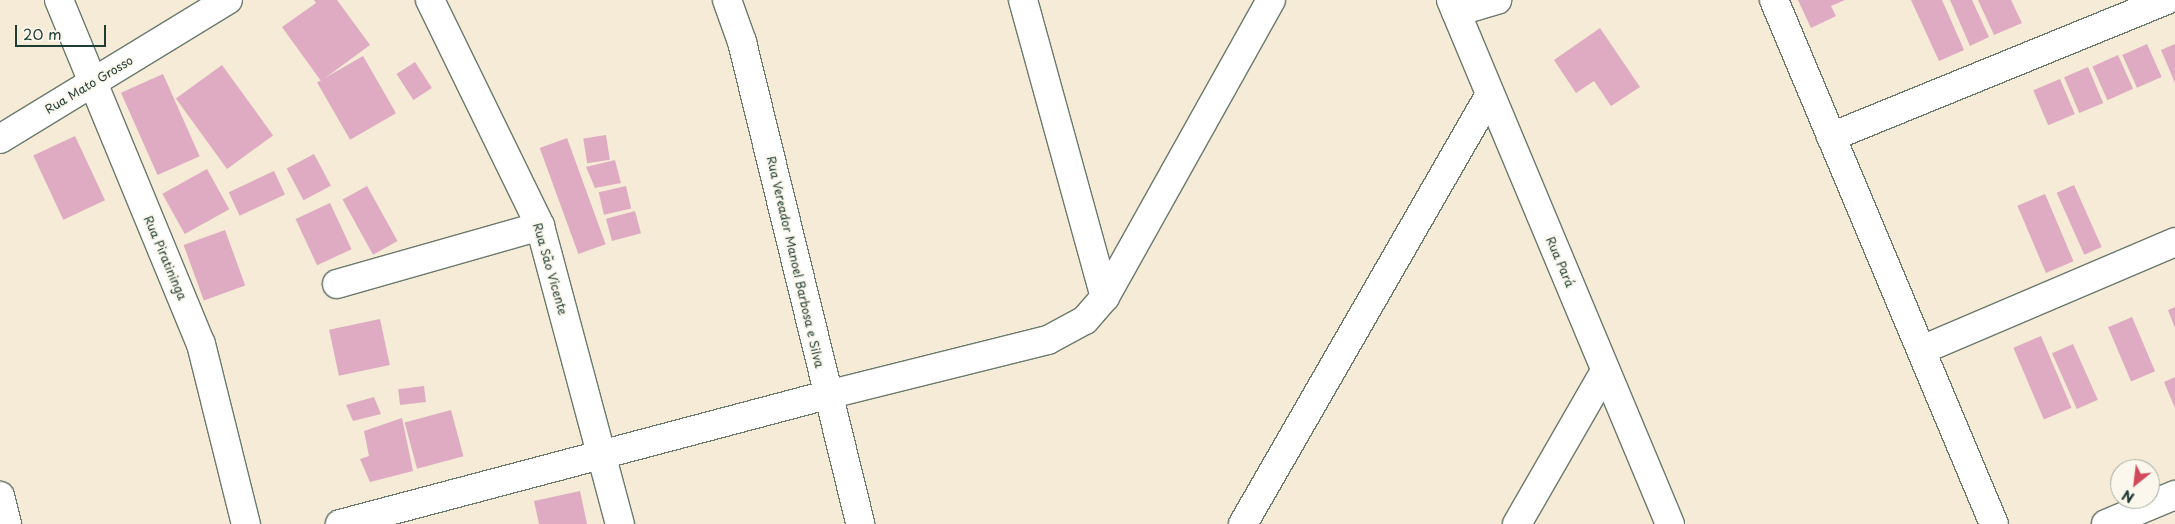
<!DOCTYPE html>
<html>
<head>
<meta charset="utf-8">
<style>
  body { margin:0 }
  #map { position:relative; width:2175px; height:524px; overflow:hidden; background:#f5ebd6; font-family:"Playpen Sans",sans-serif }
  div>[style] { position:absolute }
  [style*='--x'] { left:calc(var(--x)*1px); top:calc(var(--y)*1px); width:calc(var(--w)*1px); rotate:calc(var(--a)*1deg) }
  .building>* { inset:0; background:#deabc3; transform-origin:0 0 }
  .roads { filter:drop-shadow(1px 0 #6a7a6d) drop-shadow(-1px 0 #6a7a6d) drop-shadow(0 1px #6a7a6d) drop-shadow(0 -1px #6a7a6d) }
  .street>* { height:28px; margin:-14px; padding:0 14px; transform-origin:14px; border-radius:14px; background:#fff }
  .secondary>* { height:28px; margin:-14px; padding:0 14px; transform-origin:14px; border-radius:14px; background:#fff }
  span { translate:-50% -50%; white-space:nowrap; text-align:center; line-height:1.15; -webkit-text-stroke:4px #fbf7ec; paint-order:stroke }
  .street-label { font-size:12px; color:#1f3d34 }
  .north { position:absolute; left:2110px; top:459px; width:50px; height:50px; box-sizing:border-box; background:#fbf7ec; border:1px solid #a3ada2; border-radius:50%; rotate:209deg; font-size:14px; font-weight:700; line-height:20px; text-align:center; color:#1f3d34 }
  .north::after { content:''; display:block; margin:auto; width:18px; height:22px; background:#d1495b; clip-path:polygon(50% 0,100% 100%,50% 72%,0 100%) }
  .scale { position:absolute; left:15px; top:25px; width:91px; height:22px; box-sizing:border-box; border:2px solid #1f3d34; border-top:0; padding-left:6px; font-size:15px; line-height:18px; white-space:nowrap; color:#1f3d34; -webkit-text-stroke:4px #fbf7ec; paint-order:stroke }
</style>
</head>
<body>
<div id="map">
  <div class="building">
    <i style="clip-path:polygon(314px 0,337px 0,370px 45px,321px 81px,282px 27px,316px 3px)"></i>
    <i style="clip-path:polygon(1798px 0,1845px 0,1831px 6px,1836px 16px,1811px 28px)"></i>
    <i style="clip-path:polygon(1911px 0,1942px 0,1964px 50px,1939px 61px)"></i>
    <i style="clip-path:polygon(1950px 0,1972px 0,1989px 37px,1970px 46px)"></i>
    <i style="clip-path:polygon(1978px 0,2011px 0,2022px 23px,1994px 35px)"></i>
    <i style="clip-path:polygon(1600px 28px,1640px 87px,1611px 106px,1594px 81px,1576px 93px,1554px 60px)"></i>
    <i style="left:2147px;top:44px;width:36px;height:27px;rotate:66deg"></i>
    <i style="clip-path:polygon(2175px 44px,2175px 83px,2161px 50px)"></i>
    <i style="left:2118px;top:55px;width:37px;height:28px;rotate:66deg"></i>
    <i style="left:363px;top:56px;width:66px;height:53px;rotate:60deg"></i>
    <i style="left:415px;top:62px;width:31px;height:22px;rotate:57deg"></i>
    <i style="left:222px;top:65px;width:87px;height:57px;rotate:54deg"></i>
    <i style="left:2088px;top:67px;width:39px;height:26px;rotate:67deg"></i>
    <i style="left:163px;top:74px;width:90px;height:46px;rotate:66deg"></i>
    <i style="left:2060px;top:79px;width:38px;height:29px;rotate:67deg"></i>
    <i style="left:606px;top:135px;width:25px;height:23px;rotate:81deg"></i>
    <i style="left:75px;top:136px;width:71px;height:46px;rotate:65deg"></i>
    <i style="left:567px;top:138px;width:113px;height:29px;rotate:70deg"></i>
    <i style="left:314px;top:154px;width:36px;height:31px;rotate:62deg"></i>
    <i style="clip-path:polygon(615px 160px,621px 183px,595px 188px,586px 167px)"></i>
    <i style="left:207px;top:169px;width:46px;height:51px;rotate:61deg"></i>
    <i style="left:274px;top:171px;width:26px;height:50px;rotate:65deg"></i>
    <i style="left:2074px;top:185px;width:68px;height:19px;rotate:66deg"></i>
    <i style="left:367px;top:186px;width:63px;height:28px;rotate:61deg"></i>
    <i style="left:626px;top:186px;width:23px;height:28px;rotate:77deg"></i>
    <i style="left:2045px;top:194px;width:73px;height:30px;rotate:67deg"></i>
    <i style="left:330px;top:203px;width:51px;height:38px;rotate:65deg"></i>
    <i style="left:635px;top:211px;width:23px;height:30px;rotate:75deg"></i>
    <i style="left:225px;top:230px;width:59px;height:44px;rotate:70deg"></i>
    <i style="clip-path:polygon(2175px 307px,2175px 328px,2168px 310px)"></i>
    <i style="left:2132px;top:317px;width:59px;height:26px;rotate:67deg"></i>
    <i style="left:380px;top:319px;width:47px;height:52px;rotate:78deg"></i>
    <i style="left:2041px;top:336px;width:78px;height:30px;rotate:67deg"></i>
    <i style="left:2073px;top:344px;width:61px;height:23px;rotate:66deg"></i>
    <i style="clip-path:polygon(2175px 377px,2175px 408px,2164px 382px)"></i>
    <i style="left:424px;top:386px;width:16px;height:26px;rotate:83deg"></i>
    <i style="clip-path:polygon(374px 397px,381px 414px,353px 421px,346px 405px)"></i>
    <i style="left:451px;top:410px;width:48px;height:48px;rotate:75deg"></i>
    <i style="clip-path:polygon(402px 418px,413px 471px,370px 482px,360px 459px,369px 456px,364px 431px)"></i>
    <i style="clip-path:polygon(580px 491px,587px 524px,539px 524px,534px 501px)"></i>
  </div>
  <div class="roads">
    <div class="street">
      <i style="--x:59;--y:0;--w:372;--a:67.6"></i>
      <i style="--x:201;--y:344;--w:186;--a:76"></i>
      <i style="--x:430;--y:0;--w:251;--a:64"></i>
      <i style="--x:540;--y:226;--w:309;--a:75"></i>
      <i style="--x:727;--y:0;--w:45;--a:70.3"></i>
      <i style="--x:742;--y:42;--w:496;--a:76.2"></i>
      <i style="--x:1023;--y:0;--w:308;--a:74.6"></i>
      <i style="--x:1451;--y:0;--w:568;--a:67.32"></i>
      <i style="--x:1774;--y:0;--w:568;--a:67.23"></i>
      <i style="--x:1456;--y:12;--w:43;--a:-16.3"></i>
      <i style="--x:1831;--y:137;--w:362;--a:-22.2"></i>
      <i style="--x:337;--y:284;--w:211;--a:-15.9"></i>
      <i style="--x:1922;--y:350;--w:275;--a:-23.1"></i>
      <i style="--x:0;--y:496;--w:29;--a:76"></i>
      <i style="--x:340;--y:524;--w:504;--a:-14.84"></i>
      <i style="--x:827;--y:395;--w:228;--a:-14"></i>
      <i style="--x:1048;--y:340;--w:42;--a:-28.4"></i>
      <i style="--x:1085;--y:320;--w:30;--a:-49"></i>
      <i style="--x:1105;--y:297;--w:340;--a:-60.8"></i>
      <i style="--x:1243;--y:524;--w:495;--a:-60.1"></i>
      <i style="--x:1517;--y:524;--w:177;--a:-60.1"></i>
      <i style="--x:2106;--y:524;--w:75;--a:-22.8"></i>
    </div>
    <div class="secondary">
      <i style="--x:0;--y:139;--w:267;--a:-31.4"></i>
    </div>
  </div>
  <div class="street-label">
    <span style="left:89px;top:85px;rotate:-31deg">Rua Mato Grosso</span>
    <span style="left:165px;top:258px;rotate:67deg">Rua Piratininga</span>
    <span style="left:795px;top:262px;rotate:77deg">Rua Vereador Manoel Barbosa e Silva</span>
    <span style="left:1560px;top:262px;rotate:67deg">Rua Pará</span>
    <span style="left:550px;top:269px;rotate:74deg">Rua São Vicente</span>
  </div>
  <div class="north">N</div>
  <div class="scale">20 m</div>
</div>
</body>
</html>
